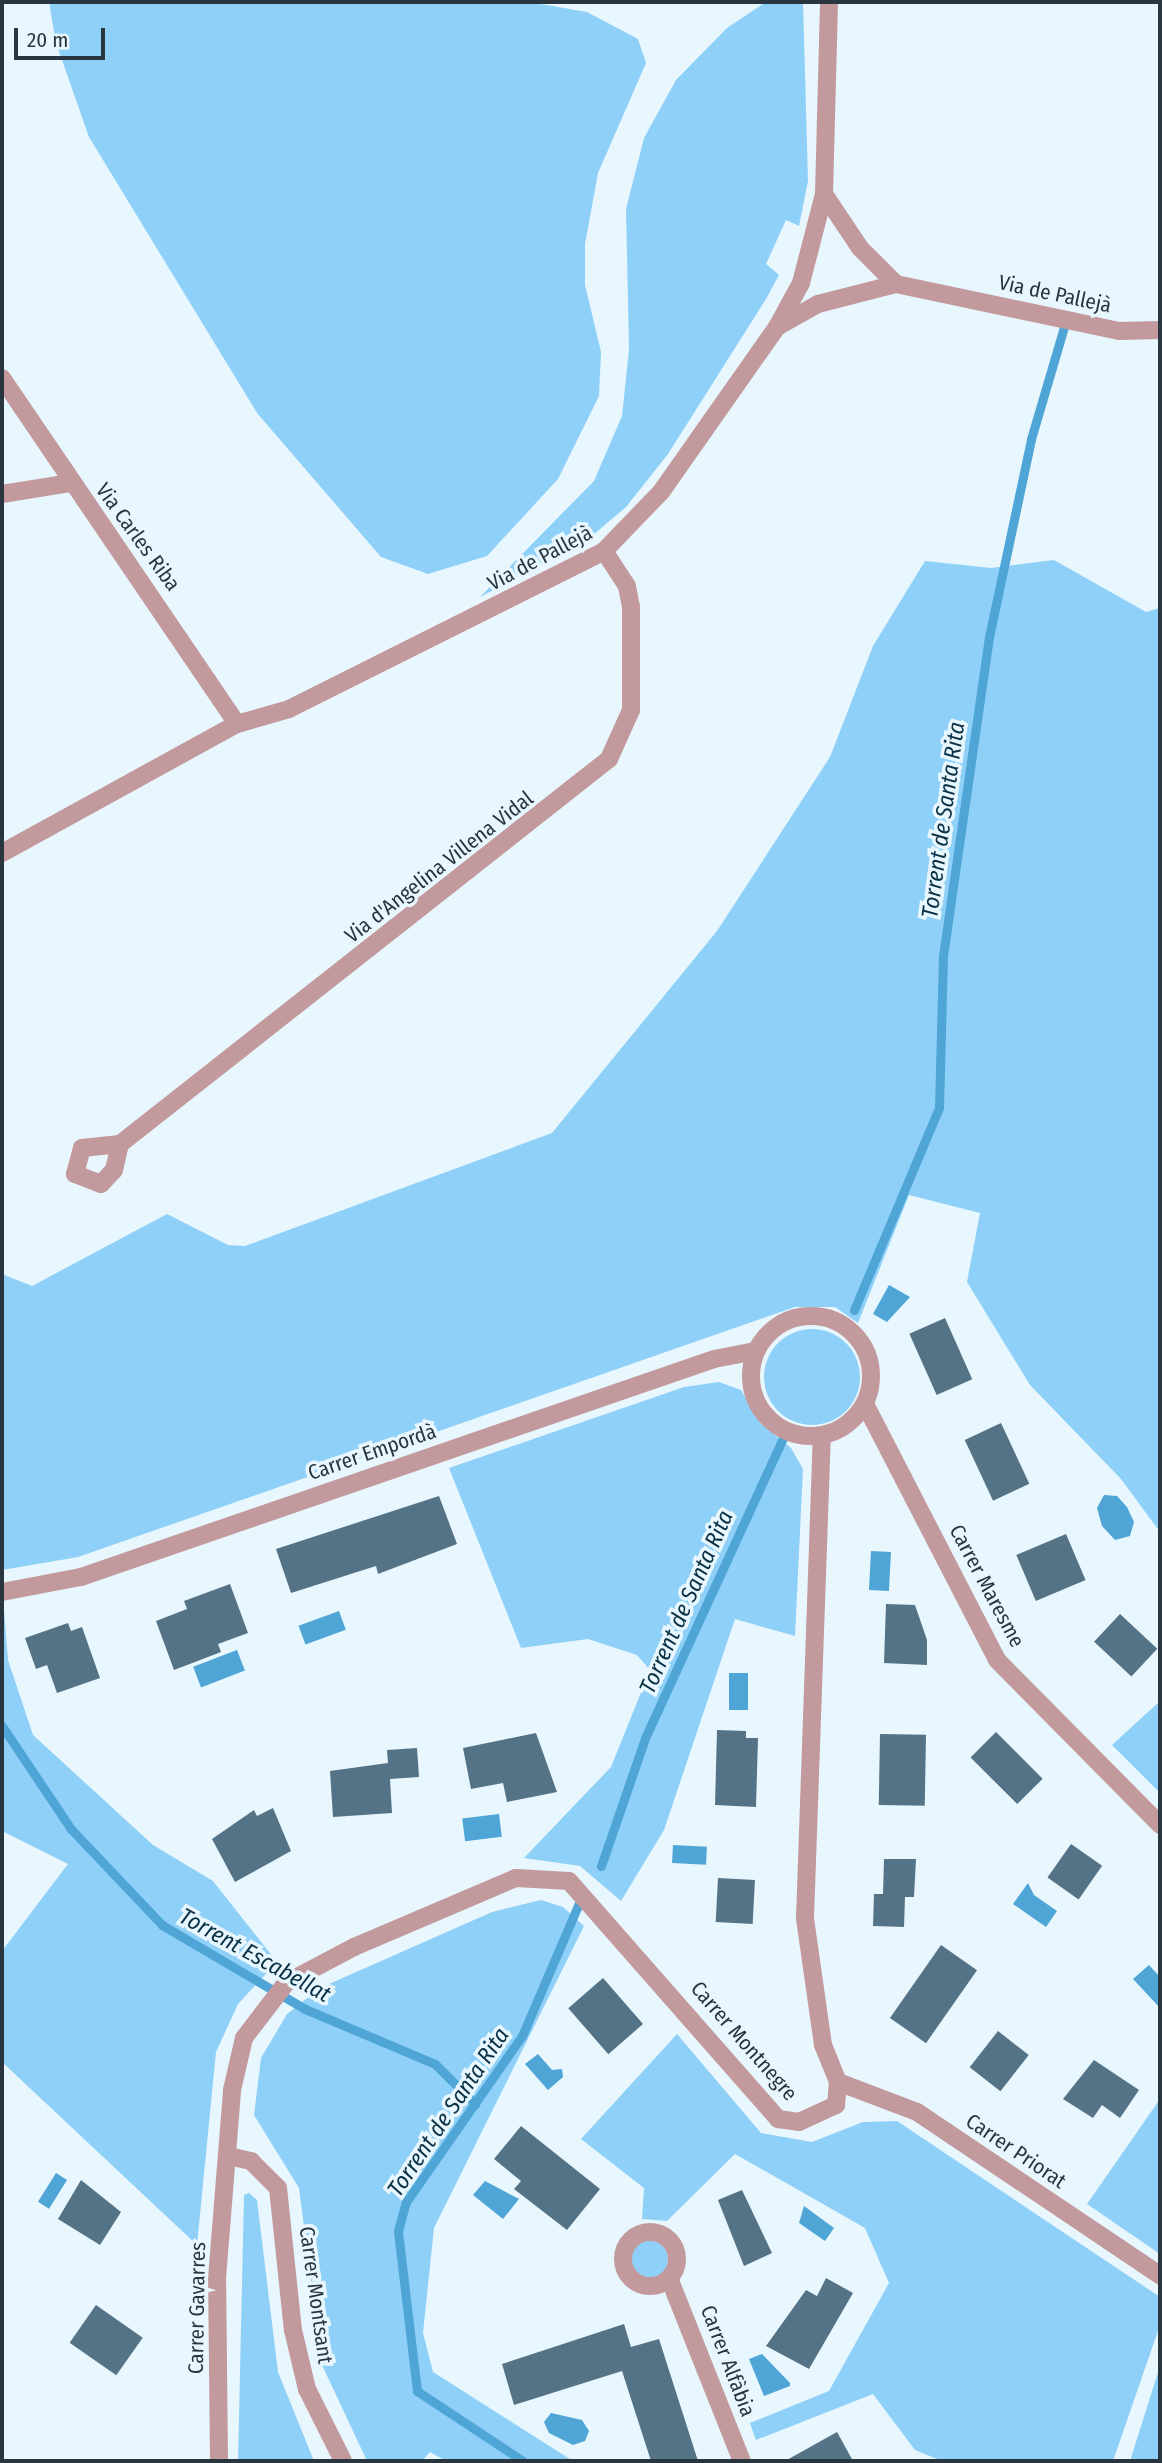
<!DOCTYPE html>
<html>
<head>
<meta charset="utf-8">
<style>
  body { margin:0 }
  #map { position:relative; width:1162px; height:2463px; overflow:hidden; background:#e8f6fe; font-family:"Fira Sans Condensed",sans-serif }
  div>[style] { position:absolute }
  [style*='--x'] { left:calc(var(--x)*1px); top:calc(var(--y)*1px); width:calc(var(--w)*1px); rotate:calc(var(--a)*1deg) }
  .green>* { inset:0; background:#8fd0f8 }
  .round { border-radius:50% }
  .water>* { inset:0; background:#4ea5d6; transform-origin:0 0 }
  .stream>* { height:9px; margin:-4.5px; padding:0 4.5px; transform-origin:4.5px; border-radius:4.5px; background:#4ea5d6 }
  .building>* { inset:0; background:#557386; transform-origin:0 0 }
  .minor>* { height:18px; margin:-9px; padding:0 9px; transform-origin:9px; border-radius:9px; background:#c2999c }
  .minor>.ring { margin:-9px; padding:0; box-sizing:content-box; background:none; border:18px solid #c2999c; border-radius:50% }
  span { translate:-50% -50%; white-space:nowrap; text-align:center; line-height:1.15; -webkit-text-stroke:7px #e8f6fe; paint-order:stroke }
  .street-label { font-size:21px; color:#29363f }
  .water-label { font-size:23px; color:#0a3145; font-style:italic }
  .frame { position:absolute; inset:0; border:4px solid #29363f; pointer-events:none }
  .scale { position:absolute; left:14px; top:28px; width:91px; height:32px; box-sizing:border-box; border:4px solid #29363f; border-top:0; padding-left:9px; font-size:21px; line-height:24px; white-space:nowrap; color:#29363f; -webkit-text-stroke:5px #e8f6fe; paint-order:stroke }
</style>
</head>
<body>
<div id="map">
  <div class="green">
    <i style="clip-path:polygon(49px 2px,529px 2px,587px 12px,638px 39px,646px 63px,598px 173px,585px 244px,585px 285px,601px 352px,599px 396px,558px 479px,487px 556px,428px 574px,381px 557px,257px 413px,89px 137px,56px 43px)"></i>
    <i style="clip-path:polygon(803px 2px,808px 181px,799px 226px,786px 220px,766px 264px,779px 275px,766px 299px,668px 454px,626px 507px,586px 541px,480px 597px,594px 481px,622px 416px,629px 350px,626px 209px,644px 138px,676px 80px,727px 28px,763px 4px)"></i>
    <i style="clip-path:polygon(1054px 560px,1146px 612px,1160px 608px,1160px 1532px,1121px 1479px,1030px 1385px,967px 1282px,980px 1213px,909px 1195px,858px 1323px,835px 1307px,795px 1307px,78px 1557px,2px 1570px,2px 1274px,32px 1286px,167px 1214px,228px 1245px,245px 1246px,552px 1133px,717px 931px,830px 757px,873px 646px,925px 561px,991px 568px)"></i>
    <i class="round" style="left:764px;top:1329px;width:96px;height:96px"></i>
    <i style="clip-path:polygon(719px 1382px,741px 1390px,761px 1424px,791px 1448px,803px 1469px,795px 1636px,735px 1619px,664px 1830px,621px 1901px,580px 1866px,524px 1858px,611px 1767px,650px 1670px,637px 1655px,588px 1639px,521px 1648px,449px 1468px,684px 1387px)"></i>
    <i style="clip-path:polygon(4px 1609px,8px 1660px,33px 1735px,153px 1845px,213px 1881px,277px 1962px,238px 2004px,216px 2052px,197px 2245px,2px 2062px,2px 1951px,68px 1864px,2px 1831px)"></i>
    <i style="clip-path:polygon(1160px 1701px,1160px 1793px,1112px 1745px)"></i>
    <i style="clip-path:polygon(541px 1900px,563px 1907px,584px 1926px,434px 2228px,423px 2333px,433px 2372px,573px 2461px,446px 2461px,430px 2452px,422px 2461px,367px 2461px,322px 2365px,299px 2188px,254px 2115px,261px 2058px,287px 2014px,320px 1988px,492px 1912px)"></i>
    <i style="clip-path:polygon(677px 2034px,761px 2133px,812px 2142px,863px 2122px,897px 2121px,1160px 2297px,1160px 2325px,1113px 2461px,942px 2461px,915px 2450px,873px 2394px,756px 2440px,750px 2423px,829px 2391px,889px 2283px,865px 2228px,735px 2154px,667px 2221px,642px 2219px,644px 2188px,581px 2139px)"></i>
    <i style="clip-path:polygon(1160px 2099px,1160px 2254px,1087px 2204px)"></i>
    <i style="clip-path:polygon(249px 2193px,257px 2200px,278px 2372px,314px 2461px,238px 2461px,244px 2195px)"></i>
    <i class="round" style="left:630px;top:2240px;width:38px;height:38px"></i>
    <i style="clip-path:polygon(1160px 2366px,1160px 2461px,1130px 2461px)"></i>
  </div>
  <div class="water">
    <i style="clip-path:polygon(889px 1285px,910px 1297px,887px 1322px,873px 1314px)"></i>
    <i style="clip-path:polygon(1104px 1495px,1117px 1496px,1127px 1507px,1134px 1522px,1130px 1536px,1115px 1540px,1102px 1526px,1097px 1508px)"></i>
    <i style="left:871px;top:1551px;width:20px;height:39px;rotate:3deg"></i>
    <i style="left:339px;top:1611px;width:20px;height:43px;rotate:70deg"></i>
    <i style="left:237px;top:1650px;width:22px;height:47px;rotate:69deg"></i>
    <i style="left:729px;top:1673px;width:19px;height:37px"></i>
    <i style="left:499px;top:1814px;width:23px;height:37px;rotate:83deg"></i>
    <i style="left:673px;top:1845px;width:34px;height:18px;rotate:3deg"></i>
    <i style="clip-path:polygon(1028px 1883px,1034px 1895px,1057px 1911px,1046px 1927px,1013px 1904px)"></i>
    <i style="clip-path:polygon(1149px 1965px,1160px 1977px,1160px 2008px,1133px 1979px)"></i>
    <i style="clip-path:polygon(538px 2054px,552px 2070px,562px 2069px,563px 2077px,548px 2090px,525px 2064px)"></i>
    <i style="left:56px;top:2173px;width:13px;height:34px;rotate:32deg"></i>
    <i style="clip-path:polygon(485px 2181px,519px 2199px,503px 2219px,473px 2195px)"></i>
    <i style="clip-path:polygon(804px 2206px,834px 2228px,825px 2241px,799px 2223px)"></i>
    <i style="clip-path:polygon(762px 2354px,790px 2383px,790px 2386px,764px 2396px,749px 2359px)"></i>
    <i style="clip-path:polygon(551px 2413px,582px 2420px,589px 2431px,585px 2441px,573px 2445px,549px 2433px,544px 2422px)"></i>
  </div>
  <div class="stream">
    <i style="--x:854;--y:1310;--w:219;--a:-67.2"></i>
    <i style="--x:939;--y:1108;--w:152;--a:-88.5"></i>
    <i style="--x:943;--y:956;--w:322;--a:-81.8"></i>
    <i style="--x:989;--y:637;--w:202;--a:-78"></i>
    <i style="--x:1031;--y:439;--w:117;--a:-73.6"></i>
    <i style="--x:2;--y:1726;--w:124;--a:56.2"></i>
    <i style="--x:71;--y:1829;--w:132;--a:46.5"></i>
    <i style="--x:162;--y:1925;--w:166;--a:30.4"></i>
    <i style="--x:305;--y:2009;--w:141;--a:22.9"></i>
    <i style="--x:435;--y:2064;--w:57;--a:45"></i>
    <i style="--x:601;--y:1866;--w:135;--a:-71"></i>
    <i style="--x:645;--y:1738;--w:332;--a:-65.3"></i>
    <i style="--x:523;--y:2461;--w:127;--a:-146.6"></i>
    <i style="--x:417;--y:2391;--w:161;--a:-96.8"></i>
    <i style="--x:398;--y:2231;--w:30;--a:-75"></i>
    <i style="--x:406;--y:2202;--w:203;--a:-55.1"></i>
    <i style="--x:522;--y:2036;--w:145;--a:-66.8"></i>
  </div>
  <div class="building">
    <i style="left:945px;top:1318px;width:67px;height:39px;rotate:66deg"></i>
    <i style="left:1001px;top:1423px;width:67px;height:40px;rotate:65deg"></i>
    <i style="clip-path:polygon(439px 1496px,457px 1544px,378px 1574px,376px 1566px,291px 1593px,276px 1549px)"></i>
    <i style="left:1066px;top:1534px;width:50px;height:54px;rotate:67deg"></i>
    <i style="clip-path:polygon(230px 1584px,248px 1633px,218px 1644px,221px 1652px,174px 1670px,156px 1621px,187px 1609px,184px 1601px)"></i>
    <i style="clip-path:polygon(886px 1604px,915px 1605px,927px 1640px,927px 1665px,884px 1663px)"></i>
    <i style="left:1120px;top:1614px;width:51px;height:38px;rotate:43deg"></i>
    <i style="clip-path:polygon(68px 1623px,71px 1631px,82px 1627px,100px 1678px,57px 1693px,47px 1665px,36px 1669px,25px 1638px)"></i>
    <i style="clip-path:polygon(717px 1730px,746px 1731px,746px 1738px,758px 1738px,756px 1807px,715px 1805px)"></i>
    <i style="left:996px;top:1732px;width:66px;height:36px;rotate:45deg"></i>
    <i style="clip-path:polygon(536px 1733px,557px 1792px,507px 1802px,503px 1783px,471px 1789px,463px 1748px)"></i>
    <i style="left:880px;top:1734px;width:46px;height:71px;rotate:1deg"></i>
    <i style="clip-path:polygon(417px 1748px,419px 1777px,390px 1779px,392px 1813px,333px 1817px,330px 1771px,388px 1763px,387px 1750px)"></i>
    <i style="clip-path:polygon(273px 1808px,291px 1851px,235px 1882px,212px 1839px,254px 1810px,257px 1816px)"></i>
    <i style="left:1071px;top:1844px;width:38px;height:41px;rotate:35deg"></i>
    <i style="clip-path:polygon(884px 1859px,916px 1859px,914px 1897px,905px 1897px,904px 1927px,873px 1926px,874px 1894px,883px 1894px)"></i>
    <i style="left:718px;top:1878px;width:37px;height:44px;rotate:3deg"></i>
    <i style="left:941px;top:1945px;width:44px;height:89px;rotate:35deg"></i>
    <i style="left:603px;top:1978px;width:61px;height:46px;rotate:49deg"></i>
    <i style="left:998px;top:2031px;width:39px;height:46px;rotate:38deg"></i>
    <i style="clip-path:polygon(1094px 2060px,1139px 2090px,1120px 2118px,1102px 2105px,1093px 2118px,1063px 2099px)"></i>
    <i style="clip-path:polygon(521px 2126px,600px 2189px,567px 2230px,514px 2189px,521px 2181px,494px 2159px)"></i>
    <i style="clip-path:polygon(81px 2180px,121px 2212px,100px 2245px,58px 2219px)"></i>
    <i style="clip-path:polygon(742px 2190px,772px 2253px,744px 2266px,718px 2200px)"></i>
    <i style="clip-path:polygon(826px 2278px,853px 2293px,809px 2369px,766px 2346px,806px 2290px,817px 2296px)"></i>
    <i style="left:96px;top:2305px;width:57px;height:46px;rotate:35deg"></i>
    <i style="clip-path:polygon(624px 2324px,631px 2347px,659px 2339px,698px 2461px,651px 2461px,622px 2371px,514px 2405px,502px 2364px)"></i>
    <i style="clip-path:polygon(837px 2432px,853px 2461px,785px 2461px)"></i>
  </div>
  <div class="minor">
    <i style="--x:824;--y:194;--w:65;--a:56.3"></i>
    <i style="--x:860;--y:248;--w:51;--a:45"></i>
    <i style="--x:777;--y:327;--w:50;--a:-61.4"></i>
    <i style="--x:801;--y:283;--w:92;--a:-75.5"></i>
    <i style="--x:824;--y:194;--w:192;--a:-88.5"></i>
    <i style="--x:2;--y:378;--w:418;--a:55.8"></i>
    <i style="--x:2;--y:494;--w:70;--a:-9.1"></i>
    <i style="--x:2;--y:853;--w:268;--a:-28.8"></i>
    <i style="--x:237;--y:724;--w:54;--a:-16.1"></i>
    <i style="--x:289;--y:709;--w:352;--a:-26.6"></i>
    <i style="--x:604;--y:551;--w:82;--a:-46"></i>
    <i style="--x:661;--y:492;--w:202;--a:-54.9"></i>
    <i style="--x:777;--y:327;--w:47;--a:-29.3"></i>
    <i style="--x:818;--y:304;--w:81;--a:-14.4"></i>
    <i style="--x:896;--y:284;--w:228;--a:11.9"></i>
    <i style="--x:1119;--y:331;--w:41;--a:-1.4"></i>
    <i style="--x:120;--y:1144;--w:27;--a:103"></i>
    <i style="--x:114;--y:1170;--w:19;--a:133"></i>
    <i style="--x:101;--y:1184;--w:28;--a:-159"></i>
    <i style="--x:75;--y:1174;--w:27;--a:-75"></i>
    <i style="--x:82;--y:1148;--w:38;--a:-6"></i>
    <i style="--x:120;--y:1144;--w:622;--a:-38.21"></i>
    <i style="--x:609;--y:759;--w:54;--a:-65.8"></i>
    <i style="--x:631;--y:710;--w:103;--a:-90"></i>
    <i style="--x:631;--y:607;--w:21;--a:-101"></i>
    <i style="--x:627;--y:586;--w:42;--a:-123.3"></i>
    <i class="ring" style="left:751px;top:1316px;width:102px;height:102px"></i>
    <i style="--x:865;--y:1404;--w:288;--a:62.7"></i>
    <i style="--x:997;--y:1660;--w:232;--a:45.3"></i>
    <i style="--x:2;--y:1592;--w:80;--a:-10.8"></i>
    <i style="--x:81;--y:1577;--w:669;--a:-19"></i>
    <i style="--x:714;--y:1359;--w:43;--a:-10.8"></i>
    <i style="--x:838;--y:2082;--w:85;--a:20.8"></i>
    <i style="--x:917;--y:2112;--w:293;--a:33.9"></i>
    <i style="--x:229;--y:2156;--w:23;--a:13"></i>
    <i style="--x:251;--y:2161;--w:38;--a:45"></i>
    <i style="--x:278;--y:2188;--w:143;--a:84"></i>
    <i style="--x:293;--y:2330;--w:61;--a:76.7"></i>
    <i style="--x:307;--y:2389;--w:80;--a:63.4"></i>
    <i class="ring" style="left:623px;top:2232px;width:36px;height:36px"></i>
    <i style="--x:669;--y:2278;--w:197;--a:68.3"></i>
    <i style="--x:219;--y:2461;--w:183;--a:-90.6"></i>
    <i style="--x:217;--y:2278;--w:189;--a:-85.4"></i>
    <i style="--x:232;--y:2090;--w:53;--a:-77"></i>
    <i style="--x:244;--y:2038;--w:69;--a:-52.6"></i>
    <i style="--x:286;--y:1983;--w:77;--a:-27.9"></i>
    <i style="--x:354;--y:1947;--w:176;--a:-23.1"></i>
    <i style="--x:516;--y:1878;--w:53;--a:3.2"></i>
    <i style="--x:569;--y:1881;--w:317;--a:48.7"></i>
    <i style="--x:778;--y:2119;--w:21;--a:8"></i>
    <i style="--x:799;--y:2122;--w:41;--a:-24.7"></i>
    <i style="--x:836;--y:2105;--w:23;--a:-85"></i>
    <i style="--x:838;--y:2082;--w:40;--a:-112"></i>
    <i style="--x:823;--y:2045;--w:128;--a:-98.1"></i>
    <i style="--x:805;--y:1918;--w:482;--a:-88"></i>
  </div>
  <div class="street-label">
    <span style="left:1055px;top:294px;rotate:12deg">Via de Pallejà</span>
    <span style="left:138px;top:537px;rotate:54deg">Via Carles Riba</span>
    <span style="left:540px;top:558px;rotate:-28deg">Via de Pallejà</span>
    <span style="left:439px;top:867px;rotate:-38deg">Via d'Angelina Villena Vidal</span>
    <span style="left:372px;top:1452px;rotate:-19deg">Carrer Empordà</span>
    <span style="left:987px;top:1586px;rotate:62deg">Carrer Maresme</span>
    <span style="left:744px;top:2041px;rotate:49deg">Carrer Montnegre</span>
    <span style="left:1016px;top:2151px;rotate:34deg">Carrer Priorat</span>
    <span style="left:316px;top:2295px;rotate:82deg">Carrer Montsant</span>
    <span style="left:197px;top:2308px;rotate:-89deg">Carrer Gavarres</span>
    <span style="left:728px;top:2361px;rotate:69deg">Carrer Alfàbia</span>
  </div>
  <div class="water-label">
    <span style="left:943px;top:820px;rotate:-82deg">Torrent de Santa Rita</span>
    <span style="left:686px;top:1602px;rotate:-66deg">Torrent de Santa Rita</span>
    <span style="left:255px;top:1955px;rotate:29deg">Torrent Escabellat</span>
    <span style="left:448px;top:2112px;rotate:-56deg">Torrent de Santa Rita</span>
  </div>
  <div class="frame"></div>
  <div class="scale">20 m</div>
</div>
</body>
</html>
